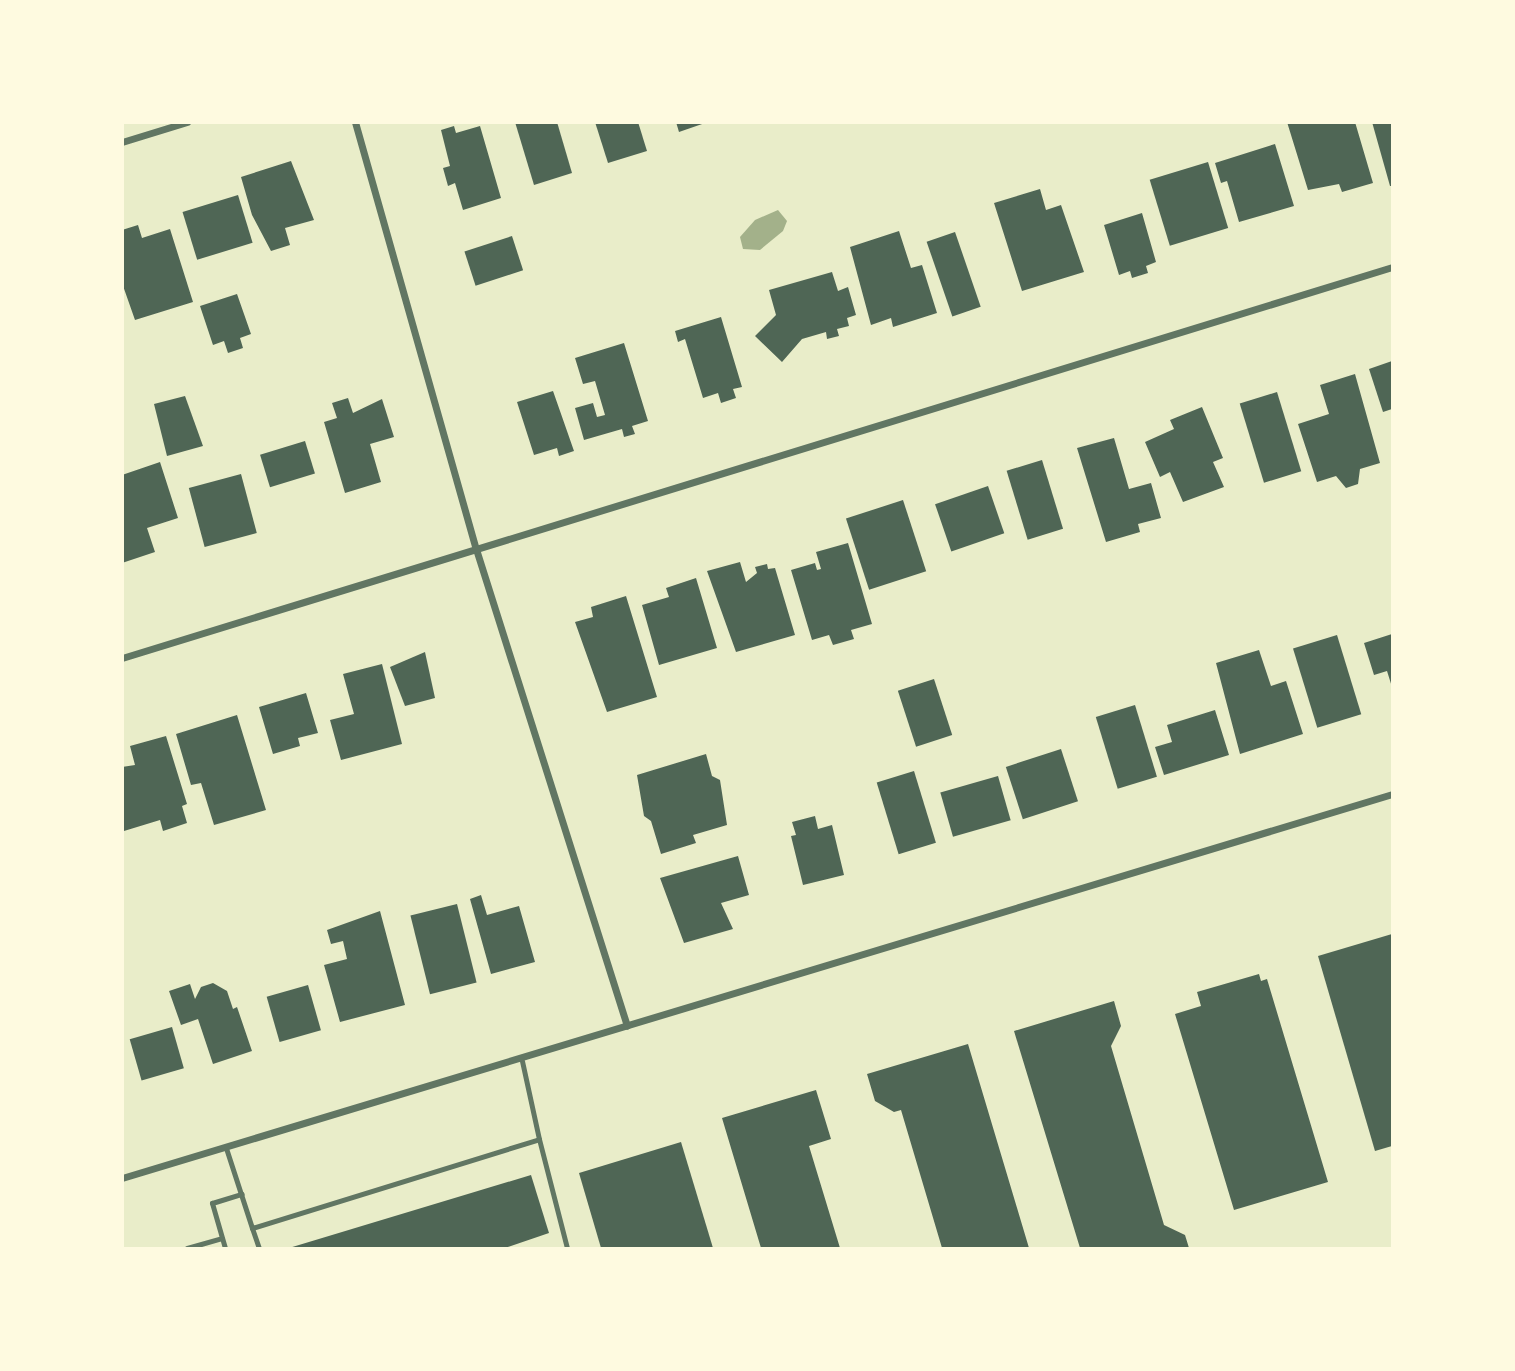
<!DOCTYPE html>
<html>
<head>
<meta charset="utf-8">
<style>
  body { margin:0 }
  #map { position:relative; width:1515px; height:1371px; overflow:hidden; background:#e9edc9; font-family:"Asap Condensed",sans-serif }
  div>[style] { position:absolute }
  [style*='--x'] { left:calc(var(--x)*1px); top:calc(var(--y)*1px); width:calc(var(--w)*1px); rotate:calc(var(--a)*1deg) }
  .water>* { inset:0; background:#a3b18a }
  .building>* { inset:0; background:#4f6655; transform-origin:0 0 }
  .service>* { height:5px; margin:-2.5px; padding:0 2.5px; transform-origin:2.5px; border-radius:2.5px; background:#617663 }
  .minor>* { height:7px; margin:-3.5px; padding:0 3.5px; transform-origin:3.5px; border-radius:3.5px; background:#617663 }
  span { translate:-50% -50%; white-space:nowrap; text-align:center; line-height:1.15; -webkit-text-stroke:7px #fefae0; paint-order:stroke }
  .frame { position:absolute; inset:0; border:124px solid #fefae0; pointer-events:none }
</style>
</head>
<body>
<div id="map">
  <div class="water">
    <i style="clip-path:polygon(778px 210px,787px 221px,783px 231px,760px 250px,743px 249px,740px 237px,755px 220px)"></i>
  </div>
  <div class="building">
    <i style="clip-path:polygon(515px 122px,557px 122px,572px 173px,534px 185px)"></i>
    <i style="clip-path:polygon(595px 122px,638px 122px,647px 151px,608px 163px)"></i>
    <i style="clip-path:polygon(676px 122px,705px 122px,705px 123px,679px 132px)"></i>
    <i style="clip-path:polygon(1287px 122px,1355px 122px,1373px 183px,1342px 192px,1339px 184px,1308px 190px)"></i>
    <i style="clip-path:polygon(1372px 122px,1392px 122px,1392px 186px,1390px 186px)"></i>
    <i style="clip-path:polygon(454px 126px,456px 133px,480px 126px,501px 198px,463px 210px,455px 183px,448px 186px,443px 168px,450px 166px,441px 130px)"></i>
    <i style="clip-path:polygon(1275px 144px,1294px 206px,1239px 222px,1227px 181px,1221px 183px,1215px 163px)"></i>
    <i style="clip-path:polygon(291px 161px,314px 220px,285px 228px,290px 245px,271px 251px,252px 215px,241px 177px)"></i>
    <i style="left:1208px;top:162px;width:69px;height:61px;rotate:73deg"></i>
    <i style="clip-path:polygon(1040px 189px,1046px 210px,1061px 205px,1084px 272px,1022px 291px,994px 203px)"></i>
    <i style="left:238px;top:195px;width:50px;height:58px;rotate:73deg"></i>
    <i style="clip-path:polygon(1142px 213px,1156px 262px,1146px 266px,1148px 273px,1132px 278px,1130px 271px,1119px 275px,1104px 225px)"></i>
    <i style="clip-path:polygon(138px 225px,142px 238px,170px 229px,193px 302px,135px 320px,122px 283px,122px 230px)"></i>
    <i style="clip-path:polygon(899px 231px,911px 268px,922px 265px,937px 313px,893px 327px,891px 318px,871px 325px,850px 247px)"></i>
    <i style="left:955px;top:232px;width:79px;height:30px;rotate:71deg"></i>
    <i style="left:512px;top:236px;width:36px;height:50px;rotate:72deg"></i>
    <i style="clip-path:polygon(832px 272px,838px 291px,848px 287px,856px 315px,847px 318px,849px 326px,837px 329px,839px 336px,827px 339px,826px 332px,802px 339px,782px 362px,755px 336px,776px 315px,769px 290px)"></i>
    <i style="clip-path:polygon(237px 294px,251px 334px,240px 338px,243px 348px,228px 353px,224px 341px,213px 345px,200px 306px)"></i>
    <i style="clip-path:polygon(721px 317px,742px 387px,733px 389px,736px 398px,721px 403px,718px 393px,703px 398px,685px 339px,678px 342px,675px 331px)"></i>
    <i style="clip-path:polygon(624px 343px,648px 421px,632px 426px,635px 434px,624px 437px,622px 429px,584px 440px,575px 408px,593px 403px,597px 417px,605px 415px,595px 381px,583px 384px,575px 358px)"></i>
    <i style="clip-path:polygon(1392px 361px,1392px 409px,1383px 412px,1369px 369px)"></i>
    <i style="clip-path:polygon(1355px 374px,1380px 463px,1360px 469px,1358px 484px,1346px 488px,1336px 476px,1317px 482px,1298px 424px,1329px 414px,1320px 385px)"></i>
    <i style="clip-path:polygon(553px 391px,574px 451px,559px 456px,557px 448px,534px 455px,517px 402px)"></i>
    <i style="left:1277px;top:392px;width:83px;height:39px;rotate:73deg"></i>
    <i style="clip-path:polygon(185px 396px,203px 446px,167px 456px,154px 404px)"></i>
    <i style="clip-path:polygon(348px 398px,353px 413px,382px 399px,394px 437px,370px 444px,381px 482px,345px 493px,324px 422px,337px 418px,332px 403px)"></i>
    <i style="clip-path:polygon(1202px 407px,1223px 458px,1213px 462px,1224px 487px,1183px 502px,1170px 472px,1160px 477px,1145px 442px,1174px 429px,1170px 420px)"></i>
    <i style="clip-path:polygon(1114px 438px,1129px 489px,1151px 483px,1161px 518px,1138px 524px,1140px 532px,1106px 542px,1077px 448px)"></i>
    <i style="left:305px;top:441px;width:34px;height:47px;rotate:73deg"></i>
    <i style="left:1042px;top:460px;width:72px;height:37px;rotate:73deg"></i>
    <i style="clip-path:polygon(160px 462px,178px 518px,147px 528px,155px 552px,122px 563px,122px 475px)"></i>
    <i style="left:241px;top:474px;width:61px;height:54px;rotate:75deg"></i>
    <i style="left:988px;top:486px;width:50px;height:56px;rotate:71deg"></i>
    <i style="left:903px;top:500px;width:75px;height:60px;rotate:72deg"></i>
    <i style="clip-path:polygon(848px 543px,872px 624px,851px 630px,854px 639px,833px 645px,829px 635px,812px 640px,791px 570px,815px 563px,817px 570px,821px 569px,816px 552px)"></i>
    <i style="clip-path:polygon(740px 562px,746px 582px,757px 573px,755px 567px,767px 564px,768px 569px,775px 568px,795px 635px,736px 652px,707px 571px)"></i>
    <i style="clip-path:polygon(696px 578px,717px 648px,659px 665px,642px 605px,669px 597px,666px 588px)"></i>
    <i style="clip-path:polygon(626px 596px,657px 697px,607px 712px,575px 622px,593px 617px,591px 607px)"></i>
    <i style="clip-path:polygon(1392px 634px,1392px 687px,1387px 671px,1374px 675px,1364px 643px)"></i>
    <i style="left:1337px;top:635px;width:83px;height:46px;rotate:73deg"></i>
    <i style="clip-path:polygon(1259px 650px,1271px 686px,1286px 681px,1303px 734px,1240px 754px,1216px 663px)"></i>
    <i style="clip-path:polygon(425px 652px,435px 698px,405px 706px,390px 667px)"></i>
    <i style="clip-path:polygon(382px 664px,402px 744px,341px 760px,330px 720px,354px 714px,343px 674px)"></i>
    <i style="left:934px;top:679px;width:59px;height:38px;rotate:72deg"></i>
    <i style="clip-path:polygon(306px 693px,318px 733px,298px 738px,300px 746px,273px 754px,259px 707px)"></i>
    <i style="left:1135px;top:705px;width:75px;height:41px;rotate:73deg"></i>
    <i style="clip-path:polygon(1215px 710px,1229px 755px,1164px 775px,1155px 747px,1172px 742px,1167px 725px)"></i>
    <i style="clip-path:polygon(237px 715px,266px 810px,214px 825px,201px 783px,191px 785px,176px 734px)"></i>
    <i style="clip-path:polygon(166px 736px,187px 804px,182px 806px,187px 823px,163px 831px,160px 820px,124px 831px,122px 767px,135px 765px,130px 746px)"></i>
    <i style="left:1061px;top:749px;width:55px;height:58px;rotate:72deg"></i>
    <i style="clip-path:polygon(706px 754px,712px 776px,720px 780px,727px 825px,693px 835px,696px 843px,661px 854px,651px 821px,644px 816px,637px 775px)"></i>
    <i style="left:914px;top:771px;width:75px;height:39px;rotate:73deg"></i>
    <i style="left:998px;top:776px;width:46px;height:60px;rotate:74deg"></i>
    <i style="clip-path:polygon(815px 816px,818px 829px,832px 825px,844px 875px,803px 885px,791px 836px,796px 835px,792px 822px)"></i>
    <i style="clip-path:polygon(738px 856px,749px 895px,721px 903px,733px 929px,684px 943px,660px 878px)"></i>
    <i style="clip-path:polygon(481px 895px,487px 915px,519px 906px,535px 962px,491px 974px,470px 899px)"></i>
    <i style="left:457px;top:904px;width:81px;height:48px;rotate:76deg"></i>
    <i style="clip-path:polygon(380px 911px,405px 1005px,340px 1022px,324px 965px,347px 959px,343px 941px,331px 944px,327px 930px)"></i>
    <i style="clip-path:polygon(1392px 934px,1392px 1146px,1375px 1151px,1318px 956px)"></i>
    <i style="clip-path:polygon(1259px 974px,1261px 981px,1267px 979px,1328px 1182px,1234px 1210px,1175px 1014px,1201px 1006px,1197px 992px)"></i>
    <i style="clip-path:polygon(213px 983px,227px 991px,233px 1009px,237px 1007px,252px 1051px,213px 1064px,198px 1019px,181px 1025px,169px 991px,190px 984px,195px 999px,201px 987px)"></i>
    <i style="left:308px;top:985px;width:47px;height:43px;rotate:74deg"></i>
    <i style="clip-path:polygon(1114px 1001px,1121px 1026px,1111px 1046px,1164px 1225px,1185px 1235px,1189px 1248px,1080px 1248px,1014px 1031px)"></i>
    <i style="left:172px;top:1027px;width:43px;height:44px;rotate:74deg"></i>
    <i style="clip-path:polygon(968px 1044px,1029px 1248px,942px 1248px,901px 1110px,894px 1112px,875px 1101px,867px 1074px)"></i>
    <i style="clip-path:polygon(816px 1090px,831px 1139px,809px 1146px,840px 1248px,761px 1248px,722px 1118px)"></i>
    <i style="clip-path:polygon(681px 1142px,713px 1248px,601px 1248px,579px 1173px)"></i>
    <i style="clip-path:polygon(531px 1175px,549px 1233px,505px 1248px,289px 1248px)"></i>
  </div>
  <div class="service">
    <i style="--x:539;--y:1139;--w:113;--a:75.6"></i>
    <i style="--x:226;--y:1148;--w:84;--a:72"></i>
    <i style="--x:252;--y:1228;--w:300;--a:-17.2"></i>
    <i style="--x:539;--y:1139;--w:80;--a:-102.3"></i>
    <i style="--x:252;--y:1228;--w:21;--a:71"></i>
    <i style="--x:187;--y:1248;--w:36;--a:-16"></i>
    <i style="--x:225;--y:1248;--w:47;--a:-106.1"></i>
    <i style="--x:212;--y:1203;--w:31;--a:-17"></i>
  </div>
  <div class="minor">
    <i style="--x:355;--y:122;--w:444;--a:74.2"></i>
    <i style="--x:476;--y:549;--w:500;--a:72.43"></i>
    <i style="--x:122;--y:142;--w:68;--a:-17.1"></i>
    <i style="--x:122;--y:658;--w:1329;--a:-17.11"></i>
    <i style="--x:122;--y:1178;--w:1327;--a:-16.82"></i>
  </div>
  <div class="frame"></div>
</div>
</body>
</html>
